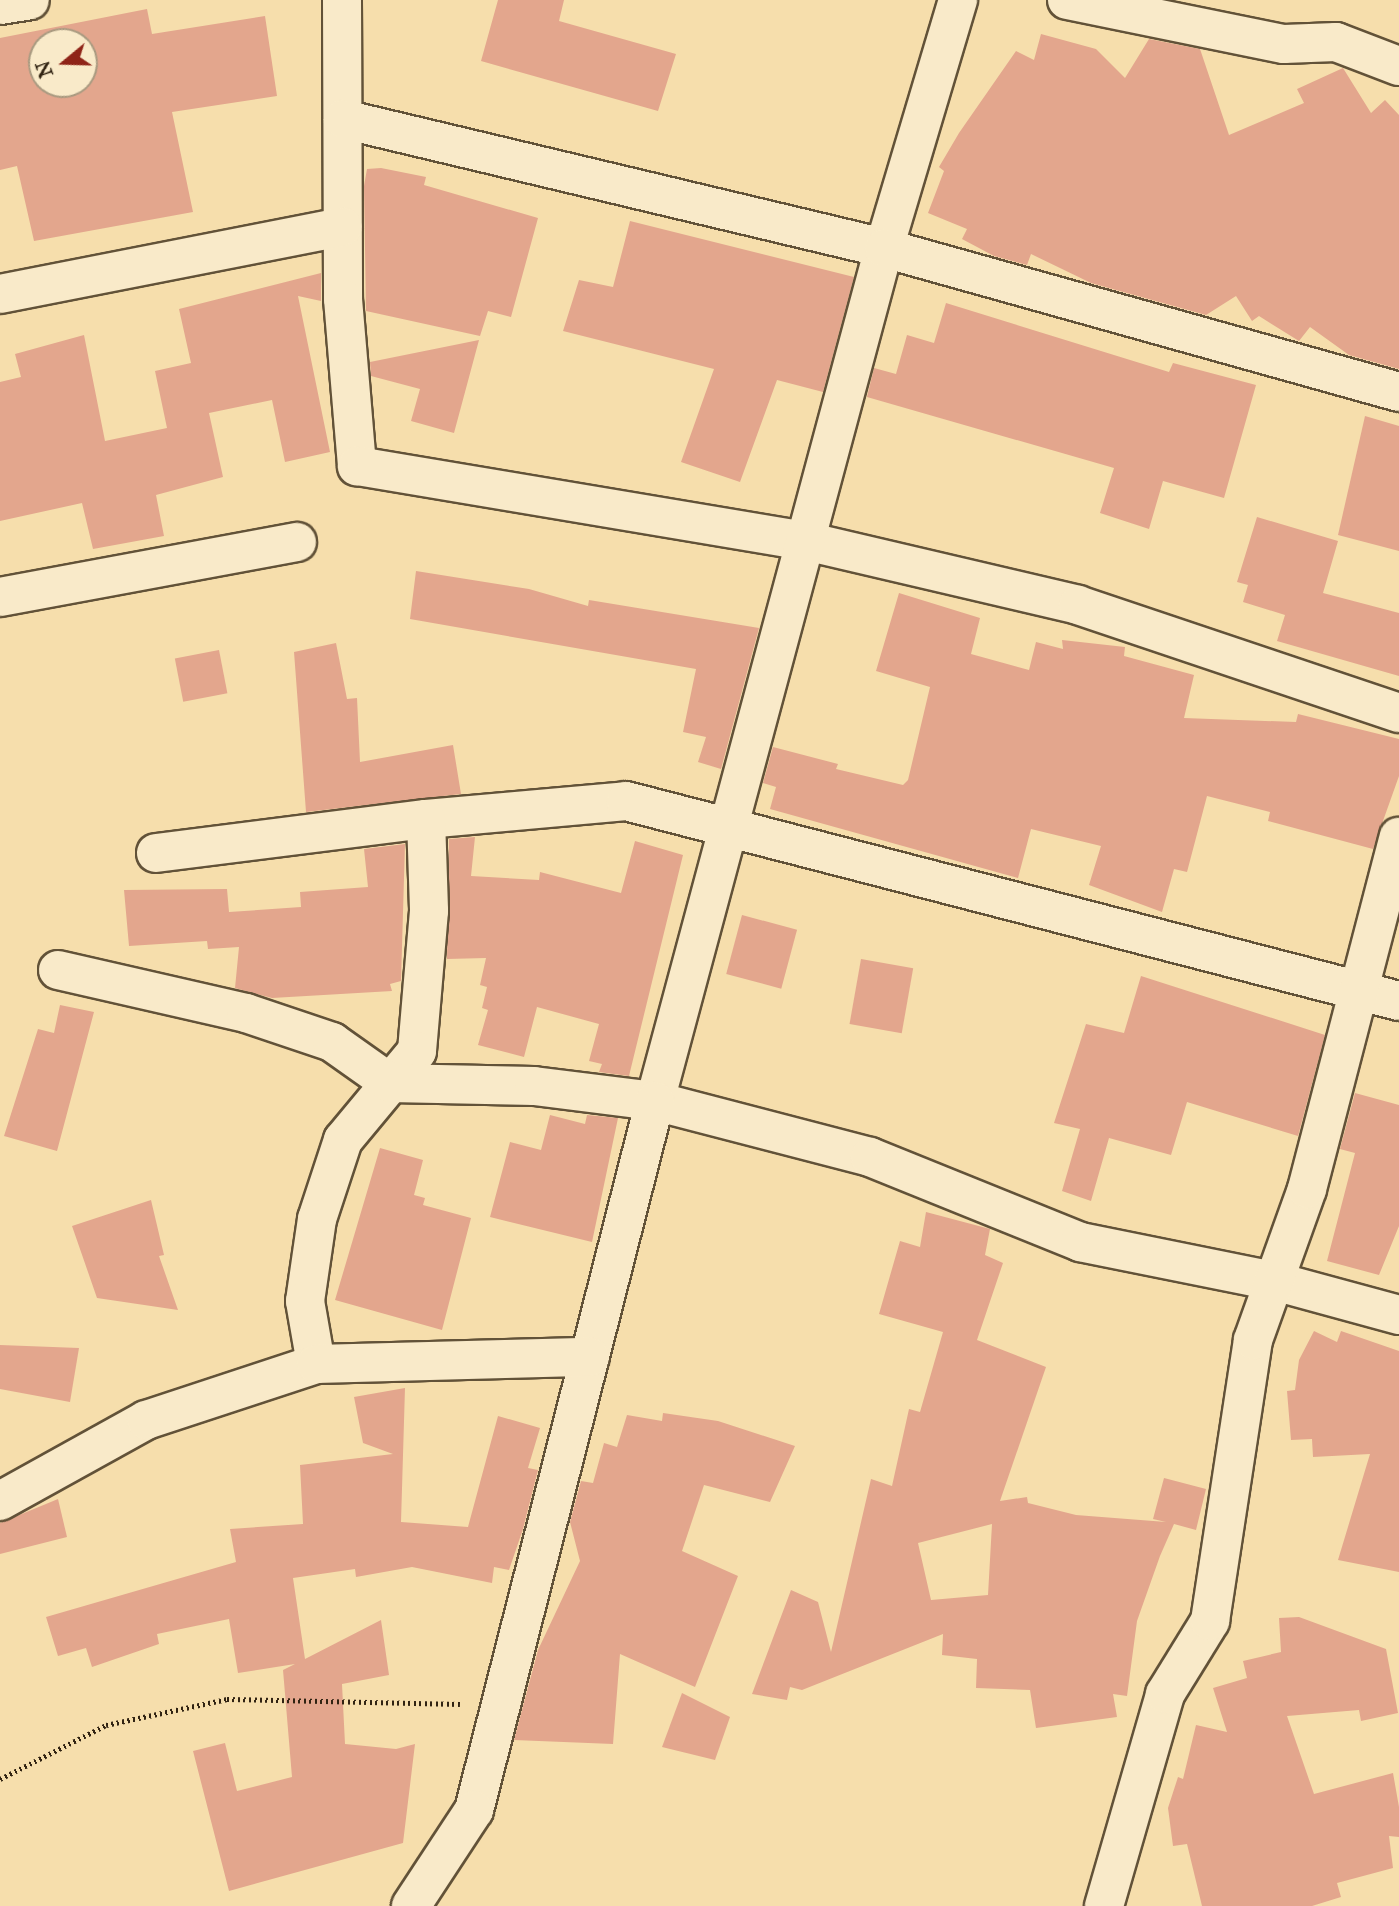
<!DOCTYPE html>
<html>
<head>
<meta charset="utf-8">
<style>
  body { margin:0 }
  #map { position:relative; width:1399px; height:1906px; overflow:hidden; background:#f6deac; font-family:"IM FELL Great Primer",serif }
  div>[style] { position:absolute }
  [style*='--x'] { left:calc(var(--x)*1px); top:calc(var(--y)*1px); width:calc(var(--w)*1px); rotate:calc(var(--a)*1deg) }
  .building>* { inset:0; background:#e3a68d; transform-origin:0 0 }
  .path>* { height:4.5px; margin-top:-2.25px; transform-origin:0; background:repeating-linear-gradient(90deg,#312312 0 2px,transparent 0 5.5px) }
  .roads { filter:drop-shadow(2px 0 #625238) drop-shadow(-2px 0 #625238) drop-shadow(0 2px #625238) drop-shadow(0 -2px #625238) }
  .minor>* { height:38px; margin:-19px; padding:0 19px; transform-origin:19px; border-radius:19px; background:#f9eac9 }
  span { translate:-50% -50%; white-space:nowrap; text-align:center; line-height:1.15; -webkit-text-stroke:5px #f9eac9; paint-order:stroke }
  .north { position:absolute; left:28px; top:28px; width:70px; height:70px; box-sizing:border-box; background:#f9eac9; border:2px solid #a99a80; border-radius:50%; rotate:251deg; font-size:19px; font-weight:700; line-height:28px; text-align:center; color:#312312 }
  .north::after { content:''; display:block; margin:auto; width:24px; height:32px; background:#8f2418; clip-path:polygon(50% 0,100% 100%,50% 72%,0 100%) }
</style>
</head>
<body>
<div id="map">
  <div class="building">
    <i style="clip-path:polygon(498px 0,564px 0,559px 21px,676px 54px,658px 111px,481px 61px)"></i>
    <i style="clip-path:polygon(evenodd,147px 9px,152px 34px,265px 16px,277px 96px,172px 112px,193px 212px,34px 241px,17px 166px,0 170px,0 38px,147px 9px,42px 42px,84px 42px,84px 84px,42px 84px,42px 42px)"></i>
    <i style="clip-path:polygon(1041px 34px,1096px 49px,1125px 78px,1149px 39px,1200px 49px,1229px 135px,1304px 103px,1297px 89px,1343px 68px,1371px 113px,1385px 100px,1399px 115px,1399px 369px,1349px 355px,1310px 327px,1299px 341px,1259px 316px,1252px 321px,1236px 296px,1206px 315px,1091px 283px,1031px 254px,1027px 265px,994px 256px,962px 239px,967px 229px,928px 213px,944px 171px,939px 167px,959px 133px,1016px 51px,1034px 60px)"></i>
    <i style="clip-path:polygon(381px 168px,426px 177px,424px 185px,538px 218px,511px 317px,488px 311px,480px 336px,366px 311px,364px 186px,367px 169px)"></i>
    <i style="clip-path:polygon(630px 221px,854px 277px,823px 392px,777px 380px,740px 482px,681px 462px,714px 369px,563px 331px,579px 280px,613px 287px)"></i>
    <i style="clip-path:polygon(321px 273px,321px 301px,298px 296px,330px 452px,285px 462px,272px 400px,209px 413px,223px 477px,156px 495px,164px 536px,93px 549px,82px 503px,0 521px,0 382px,21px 377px,15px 354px,84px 335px,105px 441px,167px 428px,155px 371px,191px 363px,179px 309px)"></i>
    <i style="clip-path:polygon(946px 303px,1169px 372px,1173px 363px,1256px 385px,1224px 498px,1163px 481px,1149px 529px,1100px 513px,1114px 468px,867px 397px,874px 368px,896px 374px,907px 335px,934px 343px)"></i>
    <i style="clip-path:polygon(479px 340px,454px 433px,411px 421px,420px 389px,371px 376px,370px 362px)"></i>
    <i style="clip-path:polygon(1365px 416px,1399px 426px,1399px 551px,1338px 535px)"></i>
    <i style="clip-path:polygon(1257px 517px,1338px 541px,1323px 593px,1399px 613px,1399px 676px,1277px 641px,1285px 615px,1243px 602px,1248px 585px,1237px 582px)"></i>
    <i style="clip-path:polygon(416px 571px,529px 589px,588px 606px,589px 600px,759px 628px,721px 769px,698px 762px,706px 737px,683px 732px,696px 669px,410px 619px)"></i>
    <i style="clip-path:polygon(899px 593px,980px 618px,971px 654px,1029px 670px,1036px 642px,1063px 649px,1062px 640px,1125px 647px,1124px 656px,1194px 675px,1184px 718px,1296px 722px,1298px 714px,1399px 739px,1399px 776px,1373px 849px,1268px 821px,1270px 812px,1207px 796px,1187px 872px,1174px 869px,1162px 912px,1089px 885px,1101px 846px,1031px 829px,1018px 878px,770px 809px,776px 787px,763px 783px,773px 747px,838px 764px,836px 769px,903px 785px,908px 780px,930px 687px,876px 671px)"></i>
    <i style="clip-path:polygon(336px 643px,347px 699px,357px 698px,360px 762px,453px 745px,461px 794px,306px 812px,294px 652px)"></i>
    <i style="left:219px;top:650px;width:44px;height:45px;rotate:79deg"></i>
    <i style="clip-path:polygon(475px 837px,471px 876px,539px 880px,540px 872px,621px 893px,635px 841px,683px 855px,629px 1076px,599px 1072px,602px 1064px,589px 1061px,599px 1024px,537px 1007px,524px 1057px,478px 1045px,488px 1010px,482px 1008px,487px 987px,480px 985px,486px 958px,447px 959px,449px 839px)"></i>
    <i style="clip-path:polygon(405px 844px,401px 981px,390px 984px,392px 991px,272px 998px,235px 988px,239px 947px,208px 949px,207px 941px,129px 946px,124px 890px,227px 889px,229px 912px,301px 907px,300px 892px,368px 887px,364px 849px)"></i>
    <i style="left:742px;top:915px;width:57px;height:61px;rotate:15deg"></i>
    <i style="left:861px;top:959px;width:53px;height:66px;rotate:10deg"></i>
    <i style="clip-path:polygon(1141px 976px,1325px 1035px,1298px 1136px,1187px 1102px,1171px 1155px,1109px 1138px,1091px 1201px,1062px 1191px,1080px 1129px,1054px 1123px,1086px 1024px,1124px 1033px)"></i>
    <i style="clip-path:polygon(60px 1005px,94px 1012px,57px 1151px,4px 1136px,38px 1029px,54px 1033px)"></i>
    <i style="clip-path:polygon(1355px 1093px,1399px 1105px,1399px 1226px,1379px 1275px,1327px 1261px,1355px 1153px,1340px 1149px)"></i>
    <i style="clip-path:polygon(550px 1115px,585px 1124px,587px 1115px,618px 1118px,592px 1242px,490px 1217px,510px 1142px,541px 1150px)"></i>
    <i style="clip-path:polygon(380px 1148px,423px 1160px,414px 1195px,425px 1198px,423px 1205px,471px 1218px,442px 1330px,335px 1300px)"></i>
    <i style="clip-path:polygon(151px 1200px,164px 1255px,159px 1256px,178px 1310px,97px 1298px,72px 1226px)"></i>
    <i style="clip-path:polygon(evenodd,926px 1212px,990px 1229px,985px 1255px,1003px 1263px,977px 1340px,1046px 1367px,1000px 1501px,1027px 1497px,1028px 1503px,1076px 1515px,1166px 1522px,1153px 1519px,1164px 1478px,1206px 1489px,1196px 1530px,1174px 1524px,1160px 1556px,1137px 1621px,1127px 1696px,1113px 1694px,1117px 1717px,1036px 1728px,1030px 1690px,976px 1688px,977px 1659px,942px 1655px,943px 1634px,802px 1690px,790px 1687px,787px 1700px,752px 1694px,791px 1590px,818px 1602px,831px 1652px,871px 1479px,892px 1486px,909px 1409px,920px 1412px,943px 1332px,879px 1314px,900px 1241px,920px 1247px,926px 1212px,992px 1524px,988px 1595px,931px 1600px,918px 1543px,992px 1524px)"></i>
    <i style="clip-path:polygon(1314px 1331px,1337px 1342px,1341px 1331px,1399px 1351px,1399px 1572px,1338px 1560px,1370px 1454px,1313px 1457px,1312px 1439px,1291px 1440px,1287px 1391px,1295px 1390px,1299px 1360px)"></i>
    <i style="clip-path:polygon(0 1345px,79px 1348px,70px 1402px,0 1389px)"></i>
    <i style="clip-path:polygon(405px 1388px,401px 1522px,468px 1527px,498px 1416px,540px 1428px,528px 1468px,538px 1470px,523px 1529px,509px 1570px,494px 1567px,492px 1583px,412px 1567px,356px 1577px,355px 1569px,293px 1578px,305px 1659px,381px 1620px,389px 1675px,342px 1684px,345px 1744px,396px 1749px,415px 1744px,403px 1843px,229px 1891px,193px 1751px,225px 1743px,237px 1791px,292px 1777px,283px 1670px,295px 1664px,238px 1673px,229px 1619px,157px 1634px,159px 1644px,92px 1667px,86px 1648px,58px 1656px,46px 1617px,236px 1562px,230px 1529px,303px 1524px,300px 1465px,393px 1454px,363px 1443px,354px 1397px)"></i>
    <i style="clip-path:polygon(663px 1413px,718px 1421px,795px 1446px,770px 1502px,704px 1485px,682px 1551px,738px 1576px,695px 1687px,620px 1654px,613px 1744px,514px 1740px,538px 1650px,580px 1561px,570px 1522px,581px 1481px,593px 1483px,604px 1443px,617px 1447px,627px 1415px,662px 1421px)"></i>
    <i style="clip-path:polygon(58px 1499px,67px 1537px,0 1554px,0 1523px)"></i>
    <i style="clip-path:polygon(1299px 1617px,1386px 1649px,1398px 1713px,1361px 1721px,1359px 1710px,1287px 1716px,1314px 1794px,1393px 1773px,1399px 1807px,1399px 1837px,1389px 1836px,1393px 1868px,1337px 1883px,1341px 1897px,1312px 1906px,1202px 1906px,1187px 1844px,1173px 1846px,1168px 1808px,1178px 1777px,1183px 1779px,1196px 1725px,1227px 1732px,1213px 1688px,1247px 1678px,1243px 1661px,1281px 1652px,1279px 1618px)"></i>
    <i style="clip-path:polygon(682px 1693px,730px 1717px,715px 1760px,662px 1747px)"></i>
  </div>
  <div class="path">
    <i style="--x:0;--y:1779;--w:119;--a:-27"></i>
    <i style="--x:106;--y:1725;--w:124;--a:-12.1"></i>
    <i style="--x:227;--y:1699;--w:233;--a:1.2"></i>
  </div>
  <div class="roads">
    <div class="minor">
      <i style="--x:342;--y:0;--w:299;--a:89.8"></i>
      <i style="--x:343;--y:299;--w:168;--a:85.2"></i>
      <i style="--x:357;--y:466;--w:455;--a:9.5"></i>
      <i style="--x:806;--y:541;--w:279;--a:13.2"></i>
      <i style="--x:1078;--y:605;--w:339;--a:18.6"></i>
      <i style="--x:958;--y:0;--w:259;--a:106.6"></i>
      <i style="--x:884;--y:248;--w:883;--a:105.03"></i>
      <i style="--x:655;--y:1101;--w:222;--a:14.6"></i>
      <i style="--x:870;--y:1157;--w:227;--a:22"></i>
      <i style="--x:1080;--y:1242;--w:198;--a:11.4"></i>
      <i style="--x:1274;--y:1281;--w:130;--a:15.2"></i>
      <i style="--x:1067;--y:0;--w:221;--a:11.5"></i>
      <i style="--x:1284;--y:44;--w:52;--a:-2.2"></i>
      <i style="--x:1336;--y:42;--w:67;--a:20.9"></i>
      <i style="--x:0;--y:5;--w:30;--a:-9"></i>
      <i style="--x:343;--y:119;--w:556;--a:13.41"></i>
      <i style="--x:884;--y:248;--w:535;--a:15.62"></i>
      <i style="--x:0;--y:294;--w:349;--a:-11.1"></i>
      <i style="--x:0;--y:597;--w:302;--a:-10.5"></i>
      <i style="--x:426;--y:819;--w:201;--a:-5.1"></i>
      <i style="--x:626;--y:801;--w:798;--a:14.51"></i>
      <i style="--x:156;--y:853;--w:272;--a:-7.2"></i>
      <i style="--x:426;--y:819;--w:92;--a:88.1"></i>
      <i style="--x:429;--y:911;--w:141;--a:94.9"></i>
      <i style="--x:417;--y:1051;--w:116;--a:129.7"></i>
      <i style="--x:343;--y:1140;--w:83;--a:108.2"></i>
      <i style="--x:317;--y:1219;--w:83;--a:98.3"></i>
      <i style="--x:305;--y:1301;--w:64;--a:80.1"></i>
      <i style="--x:58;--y:970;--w:193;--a:12.9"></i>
      <i style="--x:246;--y:1013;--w:91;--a:18.6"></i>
      <i style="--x:332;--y:1042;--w:71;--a:35.3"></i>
      <i style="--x:390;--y:1083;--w:144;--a:1.2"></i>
      <i style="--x:534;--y:1086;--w:122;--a:7.1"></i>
      <i style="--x:655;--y:1101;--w:732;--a:104.32"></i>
      <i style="--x:474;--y:1810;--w:115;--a:123.3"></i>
      <i style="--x:0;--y:1501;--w:167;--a:-29"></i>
      <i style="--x:146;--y:1420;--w:179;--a:-18.2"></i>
      <i style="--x:316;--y:1364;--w:274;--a:-1.5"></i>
      <i style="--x:1104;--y:1906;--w:221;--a:-73.9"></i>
      <i style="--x:1165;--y:1694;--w:86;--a:-58.3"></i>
      <i style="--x:1210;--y:1621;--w:284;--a:-81.3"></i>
      <i style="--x:1253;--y:1340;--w:160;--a:-70.3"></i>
      <i style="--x:1307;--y:1189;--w:364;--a:-75.4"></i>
    </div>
  </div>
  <div class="north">N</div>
</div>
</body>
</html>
